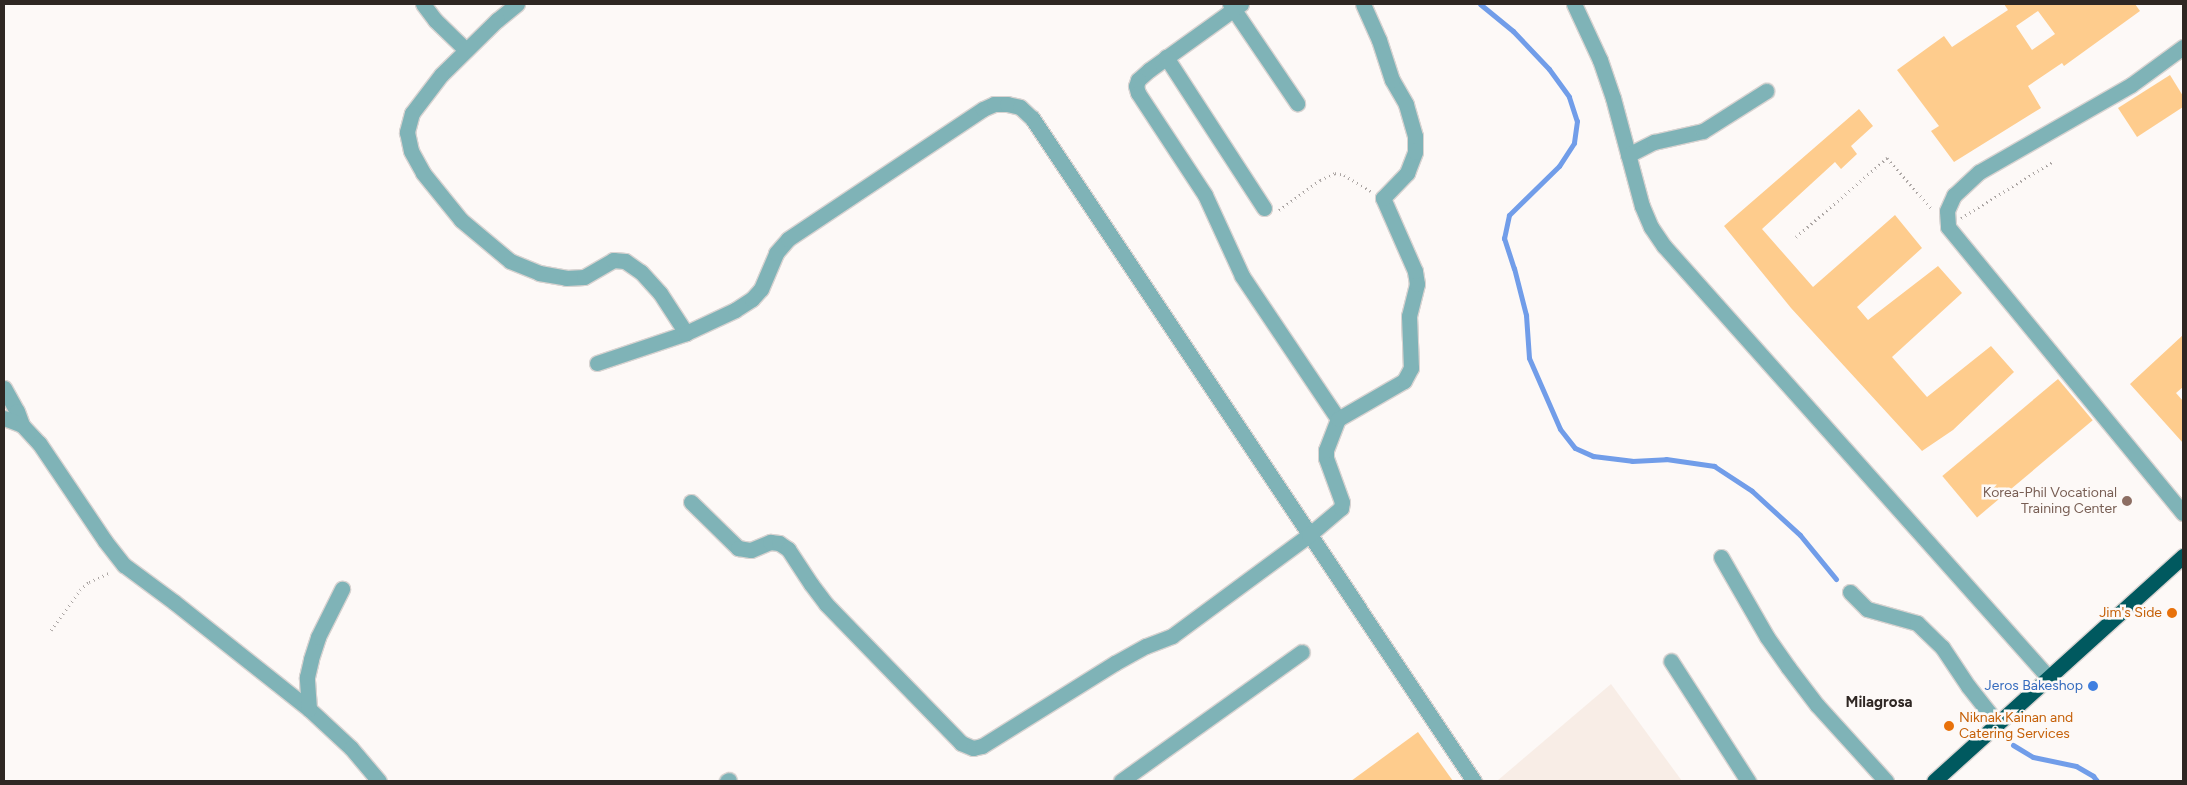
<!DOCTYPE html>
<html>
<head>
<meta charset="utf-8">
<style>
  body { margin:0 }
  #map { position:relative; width:2187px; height:785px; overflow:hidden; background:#fdf9f7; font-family:Figtree,sans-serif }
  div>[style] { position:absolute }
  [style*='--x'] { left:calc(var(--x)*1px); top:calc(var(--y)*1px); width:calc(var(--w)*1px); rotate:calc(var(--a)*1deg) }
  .built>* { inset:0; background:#f8ede6 }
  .stream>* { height:5px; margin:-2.5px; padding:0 2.5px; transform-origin:2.5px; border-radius:2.5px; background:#719de9 }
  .building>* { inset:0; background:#fecc8d; transform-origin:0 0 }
  .path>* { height:3px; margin-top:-1.5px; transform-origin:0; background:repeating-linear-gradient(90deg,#aca6a4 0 1px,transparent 0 5px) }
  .roads { filter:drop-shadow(1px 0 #d8d3d1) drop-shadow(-1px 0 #d8d3d1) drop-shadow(0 1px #d8d3d1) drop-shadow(0 -1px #d8d3d1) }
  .minor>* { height:15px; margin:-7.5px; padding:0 7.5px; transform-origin:7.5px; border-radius:7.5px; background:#7fb3b7 }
  .highway>* { height:15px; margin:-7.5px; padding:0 7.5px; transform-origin:7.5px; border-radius:7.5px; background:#00595f }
  .dots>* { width:14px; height:14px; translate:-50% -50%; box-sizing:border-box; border:2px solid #fdf9f7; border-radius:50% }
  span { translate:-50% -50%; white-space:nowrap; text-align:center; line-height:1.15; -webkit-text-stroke:5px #fdf9f7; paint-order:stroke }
  .education-label { font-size:14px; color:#785e54 }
  .right { translate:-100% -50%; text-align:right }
  .food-label { font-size:14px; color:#c56008 }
  .left { translate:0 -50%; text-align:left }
  .shop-label { font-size:14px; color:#366cbe }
  .neighbourhood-label { font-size:15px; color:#2f2723; font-weight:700 }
  .frame { position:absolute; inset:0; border:5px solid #2f2723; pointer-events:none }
</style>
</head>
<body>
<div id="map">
  <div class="built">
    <i style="clip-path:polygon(1611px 684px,1682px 781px,1497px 781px)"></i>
  </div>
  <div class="stream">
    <i style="--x:1480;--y:4;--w:43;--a:39.3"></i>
    <i style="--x:1513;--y:31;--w:52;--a:46.5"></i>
    <i style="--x:1549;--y:69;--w:34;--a:54"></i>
    <i style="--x:1569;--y:97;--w:25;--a:72"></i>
    <i style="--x:1577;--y:121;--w:22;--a:98"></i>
    <i style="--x:1574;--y:143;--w:27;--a:123"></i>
    <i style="--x:1559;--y:166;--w:70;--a:135.6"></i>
    <i style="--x:1509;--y:215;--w:24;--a:102"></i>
    <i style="--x:1504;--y:238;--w:32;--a:72"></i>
    <i style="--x:1514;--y:268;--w:49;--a:75.7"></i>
    <i style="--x:1526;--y:315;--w:43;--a:86"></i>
    <i style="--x:1529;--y:358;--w:77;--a:66.4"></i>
    <i style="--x:1560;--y:429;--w:24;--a:52"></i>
    <i style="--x:1575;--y:448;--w:20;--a:24"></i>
    <i style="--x:1593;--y:456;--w:39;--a:7"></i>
    <i style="--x:1632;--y:461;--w:34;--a:-3"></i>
    <i style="--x:1666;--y:459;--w:49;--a:8.3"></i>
    <i style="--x:1714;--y:466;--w:45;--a:33.3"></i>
    <i style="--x:1752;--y:491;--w:65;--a:42.5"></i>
    <i style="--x:1800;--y:535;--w:57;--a:50.7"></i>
    <i style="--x:2013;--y:745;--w:23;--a:31"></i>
    <i style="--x:2033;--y:757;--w:44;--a:11.8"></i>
    <i style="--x:2076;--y:766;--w:20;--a:30"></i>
    <i style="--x:2093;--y:776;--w:6;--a:51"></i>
  </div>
  <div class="building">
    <i style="clip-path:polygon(evenodd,2004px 4px,2135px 4px,2140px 11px,2064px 66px,2062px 63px,2028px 86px,2041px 108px,1954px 162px,1931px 131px,1939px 126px,1897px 70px,1944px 36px,1952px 47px,2008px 10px,2004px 4px,2038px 11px,2055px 34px,2032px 50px,2016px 26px,2038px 11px)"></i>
    <i style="clip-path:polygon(2170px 75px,2183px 96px,2183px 107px,2137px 137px,2118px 108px)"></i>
    <i style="clip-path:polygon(1859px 109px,1873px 126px,1851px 146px,1857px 154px,1841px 169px,1835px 162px,1762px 229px,1813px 287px,1895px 215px,1922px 248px,1857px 307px,1868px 320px,1938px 266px,1962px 293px,1892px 357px,1927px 397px,1991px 346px,2014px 372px,1953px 430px,1922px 451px,1791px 308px,1724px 226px)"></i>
    <i style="clip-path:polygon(2183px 335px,2183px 387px,2176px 393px,2183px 401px,2183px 443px,2130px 384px)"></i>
    <i style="left:2058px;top:379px;width:54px;height:151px;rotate:50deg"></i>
    <i style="clip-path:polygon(1418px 732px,1453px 781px,1351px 781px)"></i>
  </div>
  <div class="path">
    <i style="--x:1279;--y:210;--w:51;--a:-36.2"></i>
    <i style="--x:1320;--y:180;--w:17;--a:-25"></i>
    <i style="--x:1335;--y:173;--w:9;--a:13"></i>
    <i style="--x:1344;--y:175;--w:31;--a:31"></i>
    <i style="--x:1961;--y:218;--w:107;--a:-31.6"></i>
    <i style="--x:1796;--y:237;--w:121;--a:-41"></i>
    <i style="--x:1887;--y:158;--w:68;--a:48.6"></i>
    <i style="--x:51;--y:630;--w:49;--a:-54.1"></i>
    <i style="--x:80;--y:590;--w:12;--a:-42"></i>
    <i style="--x:89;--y:582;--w:24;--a:-24"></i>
  </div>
  <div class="roads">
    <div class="minor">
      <i style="--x:423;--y:4;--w:20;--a:53"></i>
      <i style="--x:435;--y:20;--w:43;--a:44.1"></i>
      <i style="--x:517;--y:4;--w:26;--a:141"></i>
      <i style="--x:497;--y:20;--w:78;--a:135.5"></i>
      <i style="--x:441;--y:75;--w:48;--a:127.3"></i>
      <i style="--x:412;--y:113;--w:20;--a:105"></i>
      <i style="--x:407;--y:132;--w:19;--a:78"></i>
      <i style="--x:411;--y:151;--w:25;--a:61"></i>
      <i style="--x:423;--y:173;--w:60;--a:51"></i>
      <i style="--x:461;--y:220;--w:64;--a:39.9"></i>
      <i style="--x:510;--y:261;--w:31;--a:22"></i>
      <i style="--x:539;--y:273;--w:27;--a:10"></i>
      <i style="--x:566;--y:278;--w:18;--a:-3"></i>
      <i style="--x:584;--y:277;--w:34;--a:-30"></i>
      <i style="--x:613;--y:260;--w:12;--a:5"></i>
      <i style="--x:625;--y:261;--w:19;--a:35"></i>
      <i style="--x:641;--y:272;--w:28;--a:48"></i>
      <i style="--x:660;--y:293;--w:48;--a:57"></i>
      <i style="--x:1230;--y:4;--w:120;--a:55.9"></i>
      <i style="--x:1241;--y:4;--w:113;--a:144.3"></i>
      <i style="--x:1149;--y:70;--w:15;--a:138"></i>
      <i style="--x:1138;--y:80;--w:6;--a:108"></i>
      <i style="--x:1136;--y:86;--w:7;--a:74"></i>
      <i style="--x:1138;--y:93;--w:122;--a:56.7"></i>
      <i style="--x:1205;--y:195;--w:89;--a:65.4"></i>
      <i style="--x:1242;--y:276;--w:172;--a:56.1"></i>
      <i style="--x:1574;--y:4;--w:62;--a:65.1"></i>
      <i style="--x:1600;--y:60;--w:40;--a:71.1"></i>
      <i style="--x:1613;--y:98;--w:112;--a:75"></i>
      <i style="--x:1642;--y:206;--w:23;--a:67"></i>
      <i style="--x:1651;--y:227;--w:23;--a:56"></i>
      <i style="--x:1664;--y:246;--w:579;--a:48.29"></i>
      <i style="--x:2183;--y:47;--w:64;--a:143.8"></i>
      <i style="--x:2131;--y:85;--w:175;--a:150.2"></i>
      <i style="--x:1979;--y:172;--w:34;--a:137"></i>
      <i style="--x:1954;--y:195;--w:17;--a:114"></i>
      <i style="--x:1947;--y:211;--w:16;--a:86"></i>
      <i style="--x:1948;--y:227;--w:370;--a:50.6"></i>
      <i style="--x:1166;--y:57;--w:180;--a:57"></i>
      <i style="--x:1628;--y:155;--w:29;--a:-27"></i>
      <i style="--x:1654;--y:142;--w:50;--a:-12.7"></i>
      <i style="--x:1703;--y:131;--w:75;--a:-32.4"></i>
      <i style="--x:597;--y:363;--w:94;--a:-18.6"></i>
      <i style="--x:686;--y:333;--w:54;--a:-25.1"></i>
      <i style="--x:735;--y:310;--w:20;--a:-33"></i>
      <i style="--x:752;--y:299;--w:13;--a:-48"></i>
      <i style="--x:761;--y:289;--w:39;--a:-67"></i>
      <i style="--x:776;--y:253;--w:18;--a:-49"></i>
      <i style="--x:788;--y:239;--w:234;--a:-33.7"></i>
      <i style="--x:983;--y:109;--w:12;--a:-24"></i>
      <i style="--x:994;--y:104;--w:13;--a:0"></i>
      <i style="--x:1007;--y:104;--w:13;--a:13"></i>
      <i style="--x:1020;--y:107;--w:16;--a:43"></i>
      <i style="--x:1032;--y:118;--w:797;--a:56.31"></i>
      <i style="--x:4;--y:388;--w:26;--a:61"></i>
      <i style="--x:17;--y:411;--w:15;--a:70"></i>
      <i style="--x:4;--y:418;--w:19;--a:21"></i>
      <i style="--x:22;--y:425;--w:25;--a:47"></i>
      <i style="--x:39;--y:443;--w:118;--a:56"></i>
      <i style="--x:105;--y:541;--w:31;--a:52"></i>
      <i style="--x:124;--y:565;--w:62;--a:36.5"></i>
      <i style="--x:174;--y:602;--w:172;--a:38.4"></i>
      <i style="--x:309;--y:709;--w:57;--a:42.9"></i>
      <i style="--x:351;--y:748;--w:43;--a:49.7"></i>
      <i style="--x:691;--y:502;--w:66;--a:44.4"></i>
      <i style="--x:738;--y:548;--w:13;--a:9"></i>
      <i style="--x:751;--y:550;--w:21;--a:-23"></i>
      <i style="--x:770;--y:542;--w:9;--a:6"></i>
      <i style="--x:779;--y:543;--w:11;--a:34"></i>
      <i style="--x:788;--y:549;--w:42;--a:56.7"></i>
      <i style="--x:811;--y:584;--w:25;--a:53"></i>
      <i style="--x:826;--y:604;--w:194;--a:45.8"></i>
      <i style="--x:961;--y:743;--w:13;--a:23"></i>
      <i style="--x:973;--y:748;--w:9;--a:-13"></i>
      <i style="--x:982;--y:746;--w:157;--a:-32"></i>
      <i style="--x:1115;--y:663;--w:35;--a:-29"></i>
      <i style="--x:1146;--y:646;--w:28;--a:-21"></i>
      <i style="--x:1172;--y:636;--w:170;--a:-36.4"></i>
      <i style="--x:1309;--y:535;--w:42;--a:-40.2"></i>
      <i style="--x:1341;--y:508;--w:6;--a:-81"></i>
      <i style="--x:1342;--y:502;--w:47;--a:-110"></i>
      <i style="--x:1326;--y:458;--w:8;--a:-90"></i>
      <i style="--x:1326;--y:450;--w:33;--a:-69"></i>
      <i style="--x:1338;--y:419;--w:76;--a:-29.9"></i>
      <i style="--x:1404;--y:381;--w:15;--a:-62"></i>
      <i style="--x:1411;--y:368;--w:52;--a:-92.2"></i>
      <i style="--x:1409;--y:316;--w:33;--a:-76"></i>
      <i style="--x:1417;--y:284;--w:13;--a:-99"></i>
      <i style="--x:1415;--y:271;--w:80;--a:-113.7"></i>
      <i style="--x:1383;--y:198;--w:35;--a:-46"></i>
      <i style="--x:1407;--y:173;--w:22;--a:-69"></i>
      <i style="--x:1415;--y:152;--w:16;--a:-90"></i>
      <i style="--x:1415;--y:136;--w:33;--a:-106"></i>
      <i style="--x:1406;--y:104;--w:28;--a:-120"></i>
      <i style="--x:1392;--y:80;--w:42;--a:-108"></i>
      <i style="--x:1379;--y:40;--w:39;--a:-114"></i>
      <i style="--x:1721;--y:557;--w:92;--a:60.1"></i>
      <i style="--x:1767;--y:637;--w:37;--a:55"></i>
      <i style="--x:1788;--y:667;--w:48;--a:52.7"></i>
      <i style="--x:1817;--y:705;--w:103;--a:47.8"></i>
      <i style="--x:1850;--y:592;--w:24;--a:45"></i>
      <i style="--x:1867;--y:609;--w:52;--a:15.6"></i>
      <i style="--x:1917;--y:623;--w:35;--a:44"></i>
      <i style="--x:1942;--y:647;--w:47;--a:56.3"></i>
      <i style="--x:1968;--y:686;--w:48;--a:51.7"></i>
      <i style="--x:1671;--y:661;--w:143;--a:57.3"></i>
      <i style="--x:309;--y:709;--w:32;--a:-94"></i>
      <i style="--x:307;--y:677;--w:18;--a:-77"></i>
      <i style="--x:311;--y:659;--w:23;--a:-72"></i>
      <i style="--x:318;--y:637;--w:54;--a:-63.4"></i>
      <i style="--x:727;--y:781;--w:2;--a:-27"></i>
      <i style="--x:1121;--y:781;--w:222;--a:-35.5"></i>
    </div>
    <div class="highway">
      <i style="--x:1934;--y:781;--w:336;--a:-42.1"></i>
    </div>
  </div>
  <div class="dots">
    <i style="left:2127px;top:501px;background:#8d6e63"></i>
    <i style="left:2172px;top:613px;background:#e8710a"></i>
    <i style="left:2093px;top:686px;background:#3f7fe0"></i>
    <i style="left:1949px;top:726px;background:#e8710a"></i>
  </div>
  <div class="education-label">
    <span class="right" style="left:2117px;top:501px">Korea-Phil Vocational<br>Training Center</span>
  </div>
  <div class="food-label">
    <span class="right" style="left:2162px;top:613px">Jim's Side</span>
    <span class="left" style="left:1959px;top:726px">Niknak Kainan and<br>Catering Services</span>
  </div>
  <div class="shop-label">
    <span class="right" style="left:2083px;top:686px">Jeros Bakeshop</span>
  </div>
  <div class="neighbourhood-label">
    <span style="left:1879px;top:703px">Milagrosa</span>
  </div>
  <div class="frame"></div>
</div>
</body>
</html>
